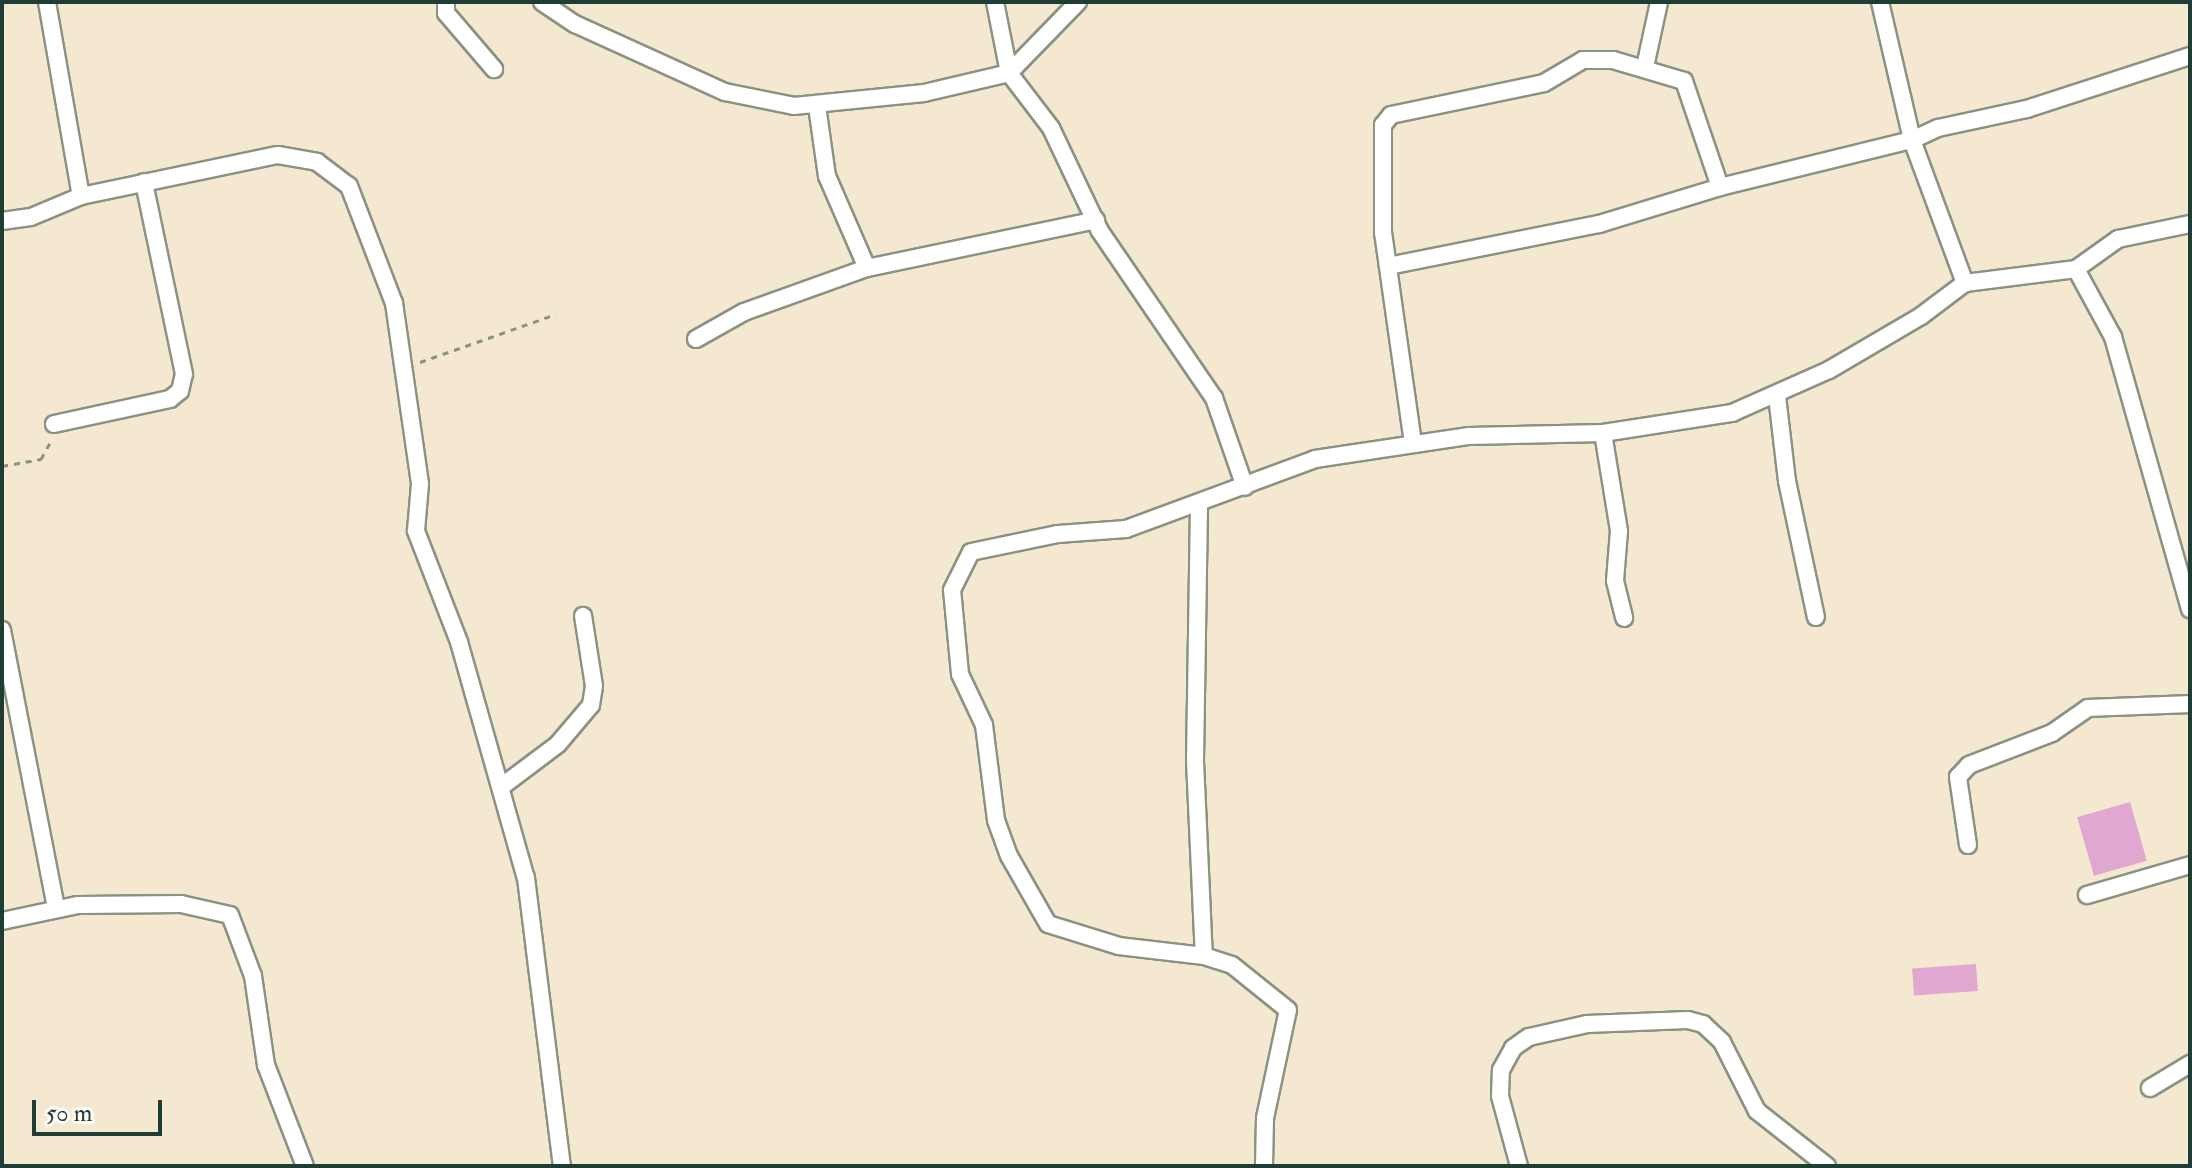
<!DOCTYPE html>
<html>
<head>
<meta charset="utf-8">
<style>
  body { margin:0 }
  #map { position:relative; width:2192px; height:1168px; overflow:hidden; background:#f4e8d1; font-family:"IM FELL Double Pica",serif }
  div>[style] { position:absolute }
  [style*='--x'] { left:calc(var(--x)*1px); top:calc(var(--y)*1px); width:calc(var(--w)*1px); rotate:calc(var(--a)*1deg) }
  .building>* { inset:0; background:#e0a8d1; transform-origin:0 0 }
  .path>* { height:3px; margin-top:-1.5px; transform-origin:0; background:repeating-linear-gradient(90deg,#8a9282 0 6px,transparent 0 12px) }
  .roads { filter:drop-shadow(2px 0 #8a9282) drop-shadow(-2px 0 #8a9282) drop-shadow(0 2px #8a9282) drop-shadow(0 -2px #8a9282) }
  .minor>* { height:16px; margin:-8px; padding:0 8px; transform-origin:8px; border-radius:8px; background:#fff }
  span { translate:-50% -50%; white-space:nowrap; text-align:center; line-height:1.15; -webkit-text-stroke:6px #fdfcf7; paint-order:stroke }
  .frame { position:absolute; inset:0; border:4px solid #1f3d34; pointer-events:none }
  .scale { position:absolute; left:32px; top:1100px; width:130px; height:36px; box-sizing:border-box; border:4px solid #1f3d34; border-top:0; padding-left:10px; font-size:24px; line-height:28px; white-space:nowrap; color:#1f3d34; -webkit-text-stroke:6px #fdfcf7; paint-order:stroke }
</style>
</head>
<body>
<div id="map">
  <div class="building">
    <i style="left:2130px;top:802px;width:61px;height:55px;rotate:74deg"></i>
    <i style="left:1976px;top:964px;width:27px;height:64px;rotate:86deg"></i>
  </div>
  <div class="path">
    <i style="--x:420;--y:362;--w:144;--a:-19.4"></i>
    <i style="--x:2;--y:466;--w:40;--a:-10"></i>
    <i style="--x:41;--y:459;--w:21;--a:-61"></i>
  </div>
  <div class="roads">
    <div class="minor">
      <i style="--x:47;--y:2;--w:197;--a:80.1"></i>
      <i style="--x:446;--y:2;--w:11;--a:90"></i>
      <i style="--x:446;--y:13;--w:74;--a:49.4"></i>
      <i style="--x:542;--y:2;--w:40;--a:34"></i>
      <i style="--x:575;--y:24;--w:165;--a:24.4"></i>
      <i style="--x:725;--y:92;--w:70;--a:11.5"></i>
      <i style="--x:794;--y:106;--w:131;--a:-5.7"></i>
      <i style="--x:924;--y:93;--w:87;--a:-13.2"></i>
      <i style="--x:1009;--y:73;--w:99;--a:-45.8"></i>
      <i style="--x:995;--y:2;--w:72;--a:78.8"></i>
      <i style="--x:1009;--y:73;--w:69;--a:52.6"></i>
      <i style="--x:1051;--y:128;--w:114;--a:64.6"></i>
      <i style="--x:1100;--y:231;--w:202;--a:55.7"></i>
      <i style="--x:1214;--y:398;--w:94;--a:70.8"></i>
      <i style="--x:1880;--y:2;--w:142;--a:76.9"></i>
      <i style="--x:1912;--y:140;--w:153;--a:69.7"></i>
      <i style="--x:1645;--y:67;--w:66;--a:-77.8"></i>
      <i style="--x:817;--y:106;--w:71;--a:81.9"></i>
      <i style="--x:827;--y:176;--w:100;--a:66.5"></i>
      <i style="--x:2;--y:221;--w:29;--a:-8"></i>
      <i style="--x:31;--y:217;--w:54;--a:-22.8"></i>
      <i style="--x:81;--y:196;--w:201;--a:-11.8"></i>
      <i style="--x:278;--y:155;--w:40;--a:10"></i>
      <i style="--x:317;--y:162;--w:40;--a:37"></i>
      <i style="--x:349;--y:186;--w:125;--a:69"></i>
      <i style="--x:394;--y:303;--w:183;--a:81.8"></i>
      <i style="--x:420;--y:484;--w:47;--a:94.9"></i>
      <i style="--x:416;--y:531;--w:119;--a:68.8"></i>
      <i style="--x:459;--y:642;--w:245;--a:74.2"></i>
      <i style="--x:526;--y:878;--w:290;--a:82.9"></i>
      <i style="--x:1388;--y:266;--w:215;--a:-11.3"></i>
      <i style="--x:1599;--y:224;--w:127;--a:-17"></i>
      <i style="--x:1720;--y:187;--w:198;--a:-13.8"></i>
      <i style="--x:1912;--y:140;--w:29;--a:-25"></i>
      <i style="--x:1938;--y:128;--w:91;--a:-12.1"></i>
      <i style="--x:2027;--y:109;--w:171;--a:-18"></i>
      <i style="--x:2076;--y:269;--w:77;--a:61.4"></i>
      <i style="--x:2113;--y:337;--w:283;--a:74.2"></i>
      <i style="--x:696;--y:339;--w:55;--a:-29.4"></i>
      <i style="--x:744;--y:312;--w:131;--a:-19.7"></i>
      <i style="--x:867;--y:268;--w:234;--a:-11.8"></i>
      <i style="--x:1777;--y:396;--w:86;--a:83.3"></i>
      <i style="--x:1787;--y:481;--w:139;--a:78"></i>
      <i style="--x:54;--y:424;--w:119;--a:-12.2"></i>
      <i style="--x:170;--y:399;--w:13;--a:-39"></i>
      <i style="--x:180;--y:391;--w:17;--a:-77"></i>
      <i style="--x:184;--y:374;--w:196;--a:-101.8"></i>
      <i style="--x:1603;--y:433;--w:99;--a:80.7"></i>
      <i style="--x:1619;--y:531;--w:50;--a:94.6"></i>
      <i style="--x:1615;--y:581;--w:38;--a:76"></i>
      <i style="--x:1413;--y:443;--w:212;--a:-98.1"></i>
      <i style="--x:1383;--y:233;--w:108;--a:-90"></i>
      <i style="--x:1383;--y:125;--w:13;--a:-51"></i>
      <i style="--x:1391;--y:115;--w:156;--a:-11.8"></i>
      <i style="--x:1544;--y:83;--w:45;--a:-30.5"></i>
      <i style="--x:1583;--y:60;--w:30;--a:0"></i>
      <i style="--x:1613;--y:60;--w:74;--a:16.5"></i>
      <i style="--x:1684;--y:81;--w:112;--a:71.2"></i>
      <i style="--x:1199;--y:506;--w:255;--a:90.9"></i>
      <i style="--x:1195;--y:761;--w:195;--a:87.4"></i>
      <i style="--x:2;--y:630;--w:284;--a:79"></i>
      <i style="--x:501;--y:787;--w:71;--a:-37"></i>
      <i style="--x:558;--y:744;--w:51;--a:-49.8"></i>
      <i style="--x:591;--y:705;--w:19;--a:-81"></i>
      <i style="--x:594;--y:686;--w:71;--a:-98.9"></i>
      <i style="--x:1968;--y:845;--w:69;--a:-98.4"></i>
      <i style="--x:1958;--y:777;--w:16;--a:-47"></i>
      <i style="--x:1969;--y:765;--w:89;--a:-21.1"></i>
      <i style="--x:2052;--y:733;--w:44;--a:-34.8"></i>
      <i style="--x:2088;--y:708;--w:102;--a:-2.2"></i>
      <i style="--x:2087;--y:895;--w:107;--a:-16.2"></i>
      <i style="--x:2;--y:921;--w:78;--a:-11.9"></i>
      <i style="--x:78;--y:905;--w:103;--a:-0.6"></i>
      <i style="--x:181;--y:904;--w:50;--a:12.7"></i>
      <i style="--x:230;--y:915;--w:65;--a:69.3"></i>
      <i style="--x:253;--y:976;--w:90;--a:81.7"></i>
      <i style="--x:266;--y:1065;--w:108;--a:68.9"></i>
      <i style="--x:2150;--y:1088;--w:47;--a:-31"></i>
      <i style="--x:1264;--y:1166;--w:48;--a:-88.8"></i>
      <i style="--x:1265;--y:1118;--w:110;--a:-78"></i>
      <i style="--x:1288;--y:1010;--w:72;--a:-141.2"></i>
      <i style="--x:1232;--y:965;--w:29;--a:-162"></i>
      <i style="--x:1204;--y:956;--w:86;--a:-173.3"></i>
      <i style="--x:1119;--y:946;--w:74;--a:-162.8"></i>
      <i style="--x:1048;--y:924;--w:78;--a:-119.8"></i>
      <i style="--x:1009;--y:856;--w:38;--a:-110"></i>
      <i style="--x:996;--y:820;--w:96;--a:-97.2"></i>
      <i style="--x:984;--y:725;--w:56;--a:-115.2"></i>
      <i style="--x:960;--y:674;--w:84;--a:-95.4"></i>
      <i style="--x:952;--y:590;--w:42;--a:-63.4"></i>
      <i style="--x:971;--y:552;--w:89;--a:-11.7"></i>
      <i style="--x:1058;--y:534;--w:68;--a:-4.2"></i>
      <i style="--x:1126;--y:529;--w:202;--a:-20.3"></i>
      <i style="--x:1315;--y:459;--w:156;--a:-8.5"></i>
      <i style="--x:1469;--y:436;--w:134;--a:-1.3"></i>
      <i style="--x:1603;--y:433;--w:131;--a:-8.8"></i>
      <i style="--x:1732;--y:413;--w:106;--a:-23.9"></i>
      <i style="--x:1829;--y:370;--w:107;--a:-30.4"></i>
      <i style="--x:1921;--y:316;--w:55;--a:-36.9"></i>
      <i style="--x:1965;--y:283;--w:112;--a:-7.2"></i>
      <i style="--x:2076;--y:269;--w:52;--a:-35.5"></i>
      <i style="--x:2118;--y:239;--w:74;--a:-11.8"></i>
      <i style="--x:1519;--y:1166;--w:73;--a:-105.2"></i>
      <i style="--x:1500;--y:1096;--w:26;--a:-88"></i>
      <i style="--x:1501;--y:1070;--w:25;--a:-61"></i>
      <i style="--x:1513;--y:1048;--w:19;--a:-35"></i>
      <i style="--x:1529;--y:1037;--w:59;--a:-12.6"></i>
      <i style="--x:1587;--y:1024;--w:101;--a:-2.3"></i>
      <i style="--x:1688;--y:1020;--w:16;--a:15"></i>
      <i style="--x:1703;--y:1024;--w:26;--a:43"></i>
      <i style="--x:1722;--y:1042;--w:77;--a:63.1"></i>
      <i style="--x:1757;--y:1111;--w:89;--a:38.2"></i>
    </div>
  </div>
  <div class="frame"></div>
  <div class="scale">50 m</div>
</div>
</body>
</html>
